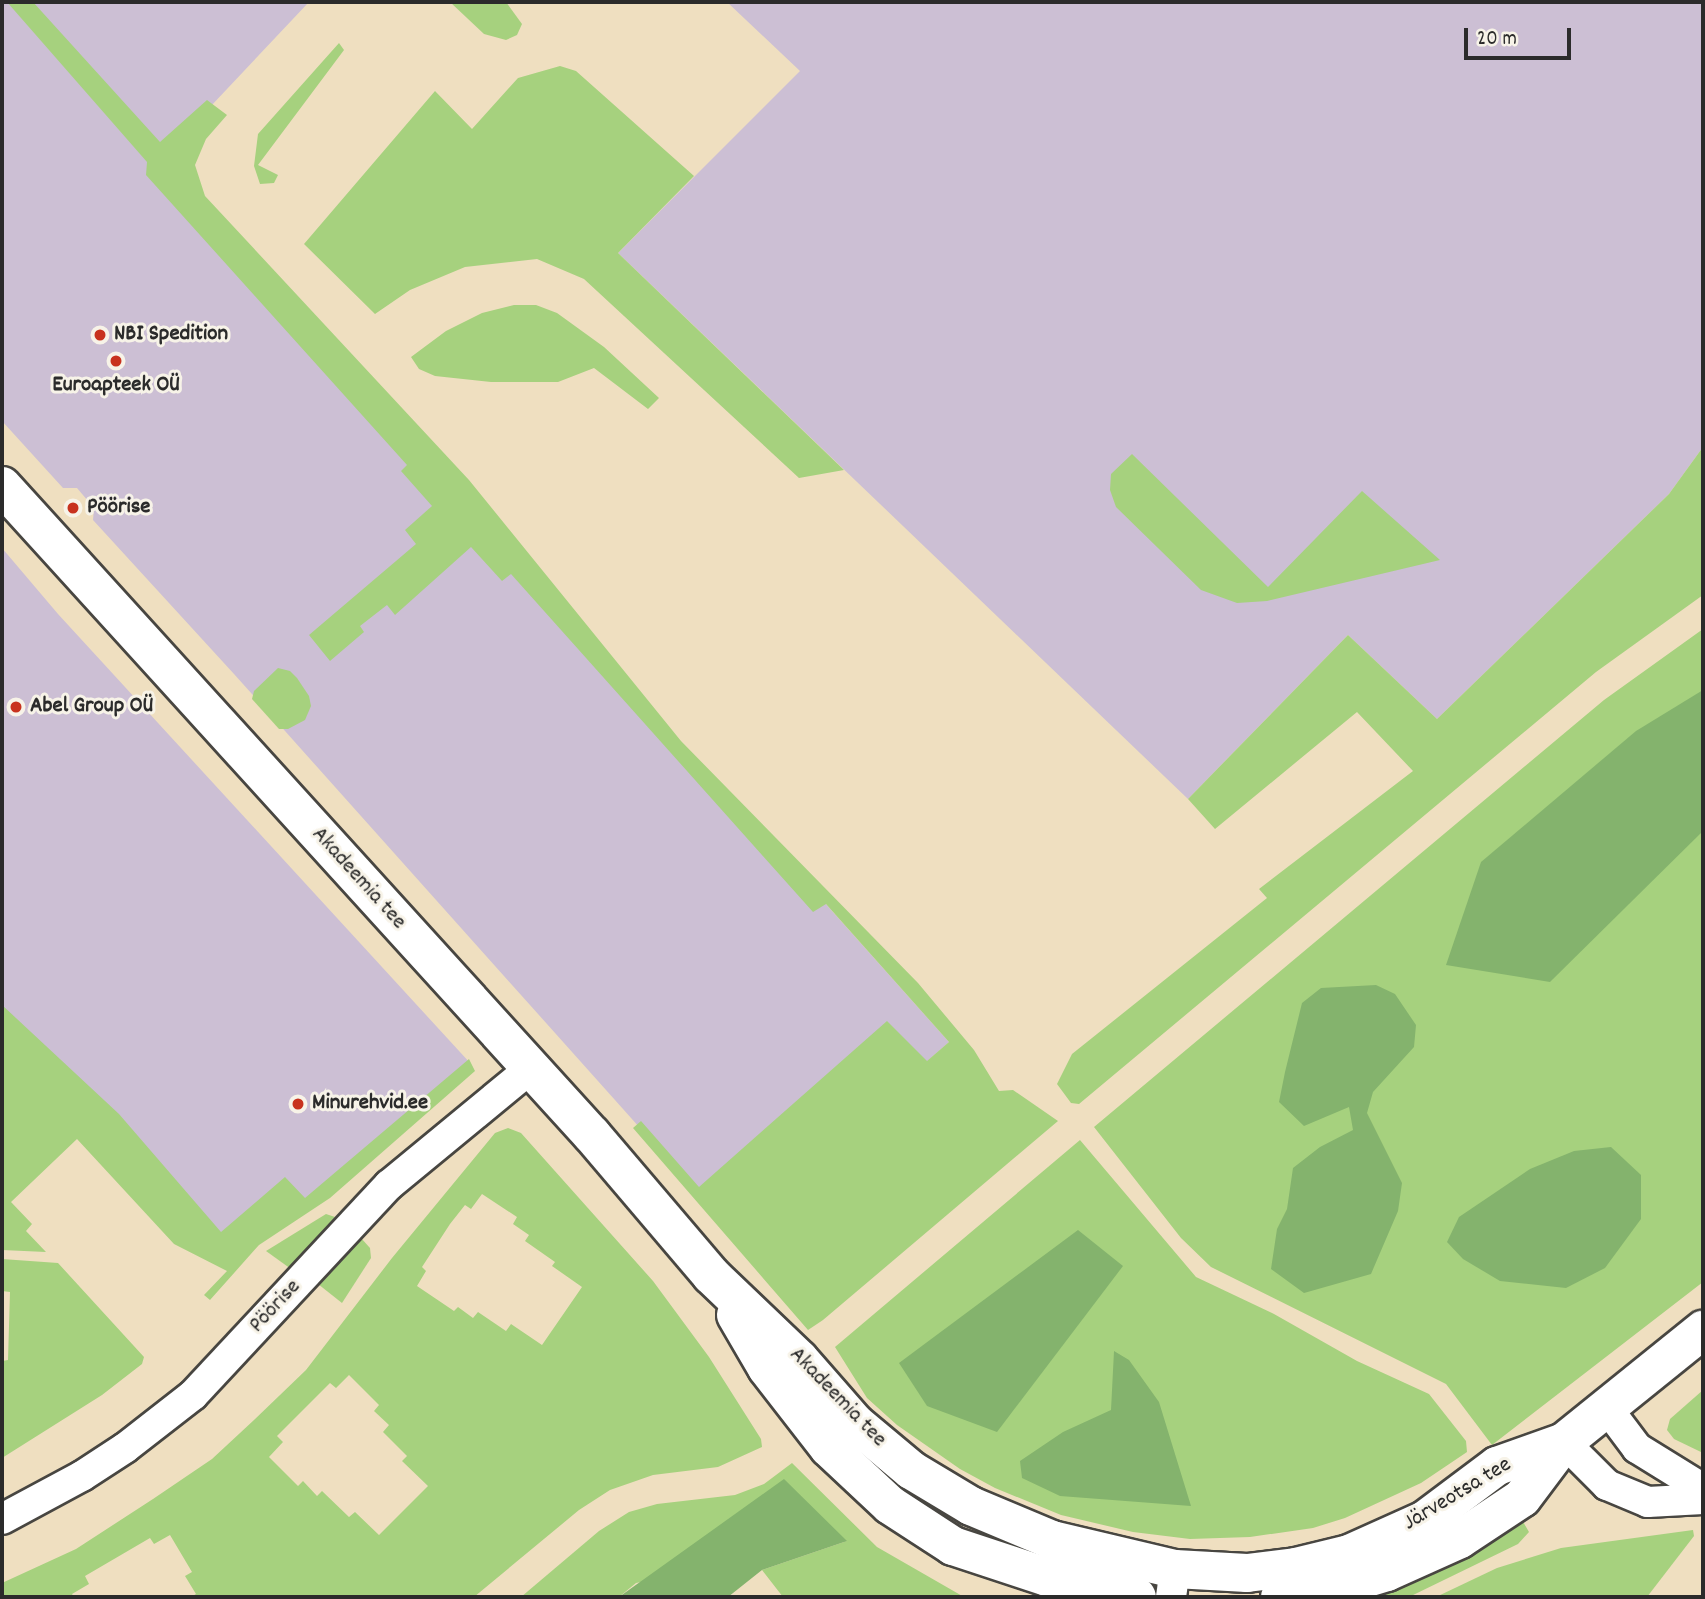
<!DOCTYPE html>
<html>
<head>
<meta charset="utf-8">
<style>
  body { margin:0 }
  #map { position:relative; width:1705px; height:1599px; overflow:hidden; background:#efdfc0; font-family:Dekko,sans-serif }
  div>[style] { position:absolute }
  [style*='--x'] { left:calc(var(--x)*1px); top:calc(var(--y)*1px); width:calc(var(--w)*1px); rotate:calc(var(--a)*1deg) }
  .industrial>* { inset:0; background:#ccbfd4 }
  .green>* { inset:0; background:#a6d17e }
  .forest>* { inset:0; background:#84b36d }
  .roads { filter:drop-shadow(2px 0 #484641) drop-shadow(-2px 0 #484641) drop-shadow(0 2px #484641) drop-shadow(0 -2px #484641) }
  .minor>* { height:30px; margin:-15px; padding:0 15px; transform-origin:15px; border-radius:15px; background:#fff }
  .secondary>* { height:38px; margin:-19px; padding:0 19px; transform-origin:19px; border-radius:19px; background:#fff }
  .dots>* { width:19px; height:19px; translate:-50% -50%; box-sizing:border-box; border:4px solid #f7f3e8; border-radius:50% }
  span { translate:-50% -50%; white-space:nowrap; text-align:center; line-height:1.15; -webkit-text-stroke:6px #f7f3e8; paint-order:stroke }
  .poi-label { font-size:23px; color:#2b2b2b; font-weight:700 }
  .left { translate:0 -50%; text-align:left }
  .street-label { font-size:23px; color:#2b2b2b }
  .frame { position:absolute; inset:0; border:4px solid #2b2b2b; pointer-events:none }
  .scale { position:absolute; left:1464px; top:28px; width:107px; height:32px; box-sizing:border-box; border:4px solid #2b2b2b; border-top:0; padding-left:9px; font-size:21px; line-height:24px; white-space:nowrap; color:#2b2b2b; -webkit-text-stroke:5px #f7f3e8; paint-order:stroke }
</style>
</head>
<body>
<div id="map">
  <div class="industrial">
    <i style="clip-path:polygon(2px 2px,309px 2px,161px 159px,949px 1042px,733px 1232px,234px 674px,93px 520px,94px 508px,77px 488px,63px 488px,2px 421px)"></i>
    <i style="clip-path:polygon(727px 2px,1703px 2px,1703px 447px,1669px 494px,1437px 719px,1348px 635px,1188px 799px,618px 253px,800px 71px)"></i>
    <i style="clip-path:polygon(2px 548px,58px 614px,471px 1064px,229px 1269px,2px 1039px)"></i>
  </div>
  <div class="green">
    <i style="clip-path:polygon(7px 2px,33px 2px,160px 142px,207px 100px,227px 115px,206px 139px,195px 165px,205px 196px,469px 480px,681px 741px,918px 983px,974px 1050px,999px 1091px,1013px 1090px,1058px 1121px,823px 1320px,808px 1330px,633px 1128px,641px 1121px,699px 1187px,887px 1021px,927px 1061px,949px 1042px,826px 904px,813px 912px,511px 574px,502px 581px,471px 547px,395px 615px,387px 605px,360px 626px,364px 632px,330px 661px,309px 635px,416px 544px,405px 530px,432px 506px,401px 471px,407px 465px,146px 175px,147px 162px)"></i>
    <i style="clip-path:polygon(450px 2px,506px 2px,522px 24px,517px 35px,506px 40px,484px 34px)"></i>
    <i style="clip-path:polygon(339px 43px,344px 50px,258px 165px,278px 175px,274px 183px,260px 184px,254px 166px,258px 134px)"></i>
    <i style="clip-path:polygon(560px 66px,576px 71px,694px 176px,618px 253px,844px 470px,799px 478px,584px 279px,537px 259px,465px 267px,410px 290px,375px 314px,304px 244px,435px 91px,472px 129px,518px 78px)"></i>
    <i style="clip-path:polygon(514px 305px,536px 305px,557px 313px,604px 347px,659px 398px,648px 409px,594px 368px,558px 382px,491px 382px,435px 376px,419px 369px,411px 357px,446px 331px,482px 313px)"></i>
    <i style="clip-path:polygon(1703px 447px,1703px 595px,1596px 672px,1079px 1104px,1071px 1103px,1057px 1084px,1072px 1054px,1267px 898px,1259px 889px,1413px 771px,1357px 712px,1215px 829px,1188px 799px,1348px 635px,1437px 719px,1669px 494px)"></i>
    <i style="clip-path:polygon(1132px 454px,1268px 587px,1362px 491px,1440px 560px,1267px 601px,1237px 603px,1201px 590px,1116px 507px,1110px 490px,1111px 474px)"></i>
    <i style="clip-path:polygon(1703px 629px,1703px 1282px,1492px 1445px,1446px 1384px,1211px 1267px,1181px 1238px,1094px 1127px,1604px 700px)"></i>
    <i style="clip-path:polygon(278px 668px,290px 671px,297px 678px,309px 696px,311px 706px,305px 720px,288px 729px,279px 729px,252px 699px,254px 691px)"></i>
    <i style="clip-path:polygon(2px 1005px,119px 1114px,221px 1232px,285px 1177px,305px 1198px,469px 1059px,475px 1071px,330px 1198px,259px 1245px,210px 1300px,204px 1295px,227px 1271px,174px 1244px,77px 1139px,11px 1202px,32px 1224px,26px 1231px,46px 1252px,2px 1250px)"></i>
    <i style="clip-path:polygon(evenodd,508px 1128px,521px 1133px,653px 1281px,709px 1357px,761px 1439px,762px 1447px,718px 1467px,653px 1475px,610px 1490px,579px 1510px,474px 1597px,191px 1597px,196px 1594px,185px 1576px,192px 1572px,170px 1535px,154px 1544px,150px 1538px,85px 1576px,89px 1584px,72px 1594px,74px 1597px,2px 1597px,2px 1583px,76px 1549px,153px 1499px,212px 1459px,254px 1420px,306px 1370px,392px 1258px,495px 1133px,508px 1128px,482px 1194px,517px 1217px,513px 1224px,529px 1235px,525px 1241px,555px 1262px,552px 1266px,582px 1287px,542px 1345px,511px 1324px,506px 1331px,478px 1312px,473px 1318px,458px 1307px,454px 1311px,417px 1286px,426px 1271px,422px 1267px,450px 1224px,465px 1205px,471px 1209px,482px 1194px,508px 1128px,349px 1375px,379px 1405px,374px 1411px,389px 1425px,383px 1432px,407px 1456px,402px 1461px,428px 1486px,379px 1535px,355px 1512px,349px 1517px,322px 1491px,317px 1496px,303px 1481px,298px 1486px,269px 1457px,283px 1442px,277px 1436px,330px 1383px,336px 1388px,349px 1375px)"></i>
    <i style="clip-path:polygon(1080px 1140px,1196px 1277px,1274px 1314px,1357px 1361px,1429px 1394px,1466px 1441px,1467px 1452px,1421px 1483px,1345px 1518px,1313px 1528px,1250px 1537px,1190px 1539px,1133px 1532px,1061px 1515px,995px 1488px,960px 1469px,897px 1425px,867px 1398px,835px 1347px)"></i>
    <i style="clip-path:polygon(326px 1214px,335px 1217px,291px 1269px,266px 1251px)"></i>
    <i style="clip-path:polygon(361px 1238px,370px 1248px,371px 1258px,342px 1303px,318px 1284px)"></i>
    <i style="clip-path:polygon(2px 1259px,58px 1263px,144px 1357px,142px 1364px,102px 1395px,2px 1458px,2px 1361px,8px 1360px,10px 1292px,2px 1291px)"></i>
    <i style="clip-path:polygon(1703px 1390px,1703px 1453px,1674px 1439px,1667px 1430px,1670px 1419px)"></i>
    <i style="clip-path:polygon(792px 1463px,877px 1547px,964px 1597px,783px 1597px,762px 1570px,847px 1541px,636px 1583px,619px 1597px,521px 1597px,599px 1531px,629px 1512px,657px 1504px,735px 1495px,764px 1484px)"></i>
    <i style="clip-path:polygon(1522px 1520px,1529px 1532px,1518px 1544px,1409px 1597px,1373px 1597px,1401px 1588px,1453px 1563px)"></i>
    <i style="clip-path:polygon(1693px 1530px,1694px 1536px,1647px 1597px,1436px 1597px,1497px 1568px,1561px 1548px)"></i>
  </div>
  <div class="forest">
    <i style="clip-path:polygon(1703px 690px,1703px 831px,1550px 982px,1446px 965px,1481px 862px,1636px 731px)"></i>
    <i style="clip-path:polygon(1376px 985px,1395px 994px,1416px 1025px,1414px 1047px,1373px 1092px,1367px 1113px,1402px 1183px,1398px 1211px,1371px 1274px,1304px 1293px,1271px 1269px,1277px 1229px,1287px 1209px,1293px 1168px,1320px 1147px,1353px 1130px,1349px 1107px,1304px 1126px,1279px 1102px,1285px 1072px,1302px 1003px,1321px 988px)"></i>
    <i style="clip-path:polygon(1611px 1147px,1641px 1175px,1641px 1219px,1605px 1268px,1566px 1288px,1500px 1281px,1463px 1259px,1447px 1242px,1459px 1217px,1530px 1169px,1574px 1151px)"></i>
    <i style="clip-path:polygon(1078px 1230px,1123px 1266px,997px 1432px,927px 1406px,899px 1363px)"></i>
    <i style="clip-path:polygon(1114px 1351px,1129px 1360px,1159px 1402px,1191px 1506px,1060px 1496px,1022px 1478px,1020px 1461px,1063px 1432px,1111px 1410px)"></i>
    <i style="clip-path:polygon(784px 1479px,847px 1541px,762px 1570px,728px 1597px,619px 1597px)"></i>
  </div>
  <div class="roads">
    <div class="minor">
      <i style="--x:1607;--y:1408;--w:50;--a:53.1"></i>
      <i style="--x:1637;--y:1448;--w:78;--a:31.8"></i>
      <i style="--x:1564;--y:1442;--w:61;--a:45"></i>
      <i style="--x:1607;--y:1485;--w:44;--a:22.5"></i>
      <i style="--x:1648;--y:1502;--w:55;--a:-3.1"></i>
      <i style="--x:2;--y:1519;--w:91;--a:-28.3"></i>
      <i style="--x:82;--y:1476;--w:51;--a:-33.1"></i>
      <i style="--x:125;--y:1448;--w:86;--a:-37.9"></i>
      <i style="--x:193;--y:1395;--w:287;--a:-47"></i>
      <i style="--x:389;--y:1185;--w:184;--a:-39.5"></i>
      <i style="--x:1171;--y:1597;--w:28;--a:-82"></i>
    </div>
    <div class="secondary">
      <i style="--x:2;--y:486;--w:877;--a:47.73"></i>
      <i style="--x:592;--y:1135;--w:184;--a:49.6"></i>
      <i style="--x:711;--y:1275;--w:122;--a:43.7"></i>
      <i style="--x:799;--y:1359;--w:85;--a:48.8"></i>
      <i style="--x:855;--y:1423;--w:73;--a:40"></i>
      <i style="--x:911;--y:1470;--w:70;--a:31"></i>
      <i style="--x:971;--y:1506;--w:88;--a:22.8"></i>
      <i style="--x:1052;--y:1540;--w:126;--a:13.3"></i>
      <i style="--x:1175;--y:1569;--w:72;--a:3.2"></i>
      <i style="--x:1247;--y:1573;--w:49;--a:-7"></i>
      <i style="--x:1296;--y:1567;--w:55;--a:-13.8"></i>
      <i style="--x:1349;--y:1554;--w:83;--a:-24.1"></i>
      <i style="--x:1425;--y:1520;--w:90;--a:-36.9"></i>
      <i style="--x:1497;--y:1466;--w:71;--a:-19.7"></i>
      <i style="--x:736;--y:1315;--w:61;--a:59.7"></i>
      <i style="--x:767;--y:1368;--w:101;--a:52.2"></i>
      <i style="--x:829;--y:1448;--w:83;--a:43.1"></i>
      <i style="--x:890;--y:1505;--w:75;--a:33.1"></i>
      <i style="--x:953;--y:1546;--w:99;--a:18.3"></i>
      <i style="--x:1047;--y:1577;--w:92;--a:12.5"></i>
      <i style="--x:1280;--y:1597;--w:55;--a:-9.5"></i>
      <i style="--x:1334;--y:1588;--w:55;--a:-16.8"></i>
      <i style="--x:1387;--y:1572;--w:80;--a:-24.3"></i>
      <i style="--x:1460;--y:1539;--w:74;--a:-33.5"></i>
      <i style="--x:1522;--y:1498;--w:70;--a:-53.1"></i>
      <i style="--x:1564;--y:1442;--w:179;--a:-38.9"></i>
    </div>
  </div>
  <div class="dots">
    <i style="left:100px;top:335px;background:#c8321e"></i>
    <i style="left:116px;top:361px;background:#c8321e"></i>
    <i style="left:73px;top:508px;background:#c8321e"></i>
    <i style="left:16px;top:707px;background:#c8321e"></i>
    <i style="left:298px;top:1104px;background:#c8321e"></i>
  </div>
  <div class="poi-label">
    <span class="left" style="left:114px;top:335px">NBI Spedition</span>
    <span style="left:116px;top:386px">Euroapteek OÜ</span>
    <span class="left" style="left:87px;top:508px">Pöörise</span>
    <span class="left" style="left:30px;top:707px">Abel Group OÜ</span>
    <span class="left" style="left:312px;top:1104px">Minurehvid.ee</span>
  </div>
  <div class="street-label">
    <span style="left:358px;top:879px;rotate:48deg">Akadeemia tee</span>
    <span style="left:276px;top:1307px;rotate:-47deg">Pöörise</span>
    <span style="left:837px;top:1398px;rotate:46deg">Akadeemia tee</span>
    <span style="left:1458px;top:1495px;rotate:-31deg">Järveotsa tee</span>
  </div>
  <div class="frame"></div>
  <div class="scale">20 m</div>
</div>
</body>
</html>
